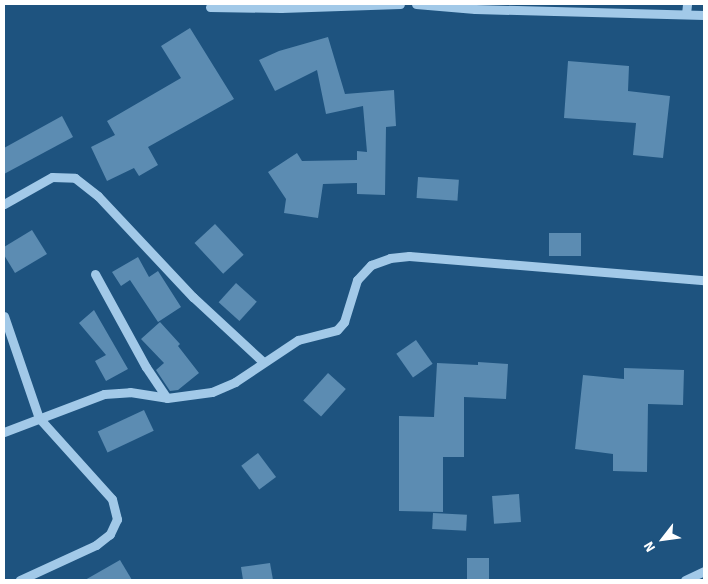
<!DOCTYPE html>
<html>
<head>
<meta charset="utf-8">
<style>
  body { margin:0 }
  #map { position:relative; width:708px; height:584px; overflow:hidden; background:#1e537f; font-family:"Source Sans 3",sans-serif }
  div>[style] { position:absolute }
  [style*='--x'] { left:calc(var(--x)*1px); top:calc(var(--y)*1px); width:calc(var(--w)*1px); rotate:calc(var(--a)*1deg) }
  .building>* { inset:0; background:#5c8cb2; transform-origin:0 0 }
  .minor>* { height:9px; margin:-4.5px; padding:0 4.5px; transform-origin:4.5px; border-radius:4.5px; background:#a2c9e8 }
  span { translate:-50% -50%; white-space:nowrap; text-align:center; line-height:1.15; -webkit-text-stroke:4px #1e537f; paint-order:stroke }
  .frame { position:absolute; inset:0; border:5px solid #fff; pointer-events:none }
  .north { position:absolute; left:638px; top:514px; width:50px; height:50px; -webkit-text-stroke:4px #1e537f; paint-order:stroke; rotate:240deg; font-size:14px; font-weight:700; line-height:20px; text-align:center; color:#fff }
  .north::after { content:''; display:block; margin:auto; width:18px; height:22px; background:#fff; clip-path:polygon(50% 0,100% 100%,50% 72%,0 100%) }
</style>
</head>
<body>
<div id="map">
  <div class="building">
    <i style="clip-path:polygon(190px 28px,234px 99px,148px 147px,158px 165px,139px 176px,134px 168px,107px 181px,91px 147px,115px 135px,107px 121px,181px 78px,161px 46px)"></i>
    <i style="clip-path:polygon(328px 37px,345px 94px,394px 90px,396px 126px,386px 127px,385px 195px,357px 194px,357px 183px,323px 184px,318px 218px,284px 213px,286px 199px,268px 172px,297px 153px,302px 161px,357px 160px,357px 151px,367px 152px,363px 106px,326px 114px,317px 70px,275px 91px,259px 60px,279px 51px)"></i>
    <i style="clip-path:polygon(568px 61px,629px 66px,628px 91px,670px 96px,663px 158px,633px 155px,636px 123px,564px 118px)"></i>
    <i style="clip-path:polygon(62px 116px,73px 137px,4px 174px,4px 148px)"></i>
    <i style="left:418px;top:177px;width:41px;height:21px;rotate:4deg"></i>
    <i style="left:215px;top:224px;width:42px;height:28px;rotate:47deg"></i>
    <i style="clip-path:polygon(32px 230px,47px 254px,15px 273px,4px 255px,4px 247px)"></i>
    <i style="left:549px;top:233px;width:32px;height:23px"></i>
    <i style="clip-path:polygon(138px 257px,149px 277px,158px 271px,181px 307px,158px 322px,130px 280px,121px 286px,112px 272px)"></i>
    <i style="left:236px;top:283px;width:28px;height:26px;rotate:42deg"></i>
    <i style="clip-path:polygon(94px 310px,128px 369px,106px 381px,95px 361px,106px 355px,79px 323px)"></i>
    <i style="clip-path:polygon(160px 322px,180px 344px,178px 346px,199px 373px,178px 390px,170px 391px,156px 370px,164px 363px,141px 339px)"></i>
    <i style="left:416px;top:340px;width:29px;height:24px;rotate:55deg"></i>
    <i style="clip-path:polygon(478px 362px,508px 364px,506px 399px,464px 397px,464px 457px,443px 457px,443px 512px,399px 511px,399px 416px,434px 417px,437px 363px,478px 365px)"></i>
    <i style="clip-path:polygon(624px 368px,684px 370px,683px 405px,648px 404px,647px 472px,613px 471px,613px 454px,575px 449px,583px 375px,624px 379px)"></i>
    <i style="left:328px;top:373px;width:24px;height:37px;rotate:42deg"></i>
    <i style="left:144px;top:410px;width:23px;height:51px;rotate:65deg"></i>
    <i style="left:258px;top:453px;width:30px;height:21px;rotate:53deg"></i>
    <i style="left:519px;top:494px;width:28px;height:27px;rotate:86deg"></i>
    <i style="left:433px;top:513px;width:34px;height:16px;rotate:3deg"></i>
    <i style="left:467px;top:558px;width:22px;height:22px"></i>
    <i style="clip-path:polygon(120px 560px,132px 580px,85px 580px)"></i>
    <i style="clip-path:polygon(270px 563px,273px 580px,243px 580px,241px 567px)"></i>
  </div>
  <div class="minor">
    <i style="--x:416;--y:4;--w:59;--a:4.8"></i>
    <i style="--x:475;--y:9;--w:229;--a:1.5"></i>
    <i style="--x:210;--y:7;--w:71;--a:0.8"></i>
    <i style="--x:281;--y:8;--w:119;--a:-1.9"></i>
    <i style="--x:686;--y:14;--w:10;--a:-84"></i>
    <i style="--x:4;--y:204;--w:55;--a:-29.4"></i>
    <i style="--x:52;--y:177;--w:23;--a:2"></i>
    <i style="--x:75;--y:178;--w:29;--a:38"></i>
    <i style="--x:98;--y:196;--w:139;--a:46.8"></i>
    <i style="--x:193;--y:297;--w:94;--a:42.8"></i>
    <i style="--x:95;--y:274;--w:106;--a:61.3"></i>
    <i style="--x:146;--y:367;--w:37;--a:56"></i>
    <i style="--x:4;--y:316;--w:108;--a:71.1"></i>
    <i style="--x:39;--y:418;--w:109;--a:48"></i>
    <i style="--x:112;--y:499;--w:21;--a:76"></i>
    <i style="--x:117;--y:519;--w:17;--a:115"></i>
    <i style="--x:110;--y:534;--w:18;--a:142"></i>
    <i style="--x:96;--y:545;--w:84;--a:155.3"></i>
    <i style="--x:4;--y:432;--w:107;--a:-20.8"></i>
    <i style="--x:104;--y:394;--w:26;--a:-4"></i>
    <i style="--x:130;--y:392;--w:37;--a:9"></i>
    <i style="--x:167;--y:398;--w:45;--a:-7.6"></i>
    <i style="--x:212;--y:392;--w:25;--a:-23"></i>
    <i style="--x:235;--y:382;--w:76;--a:-33.7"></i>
    <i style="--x:298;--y:340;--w:40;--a:-14.4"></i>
    <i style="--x:337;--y:330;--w:11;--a:-49"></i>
    <i style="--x:344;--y:322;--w:44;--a:-72.8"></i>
    <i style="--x:357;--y:280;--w:21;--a:-47"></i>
    <i style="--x:371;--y:265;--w:20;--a:-20"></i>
    <i style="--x:390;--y:258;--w:19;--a:-6"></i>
    <i style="--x:409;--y:256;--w:296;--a:4.7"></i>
    <i style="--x:685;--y:580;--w:21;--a:-25"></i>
  </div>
  <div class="frame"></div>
  <div class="north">N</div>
</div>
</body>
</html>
